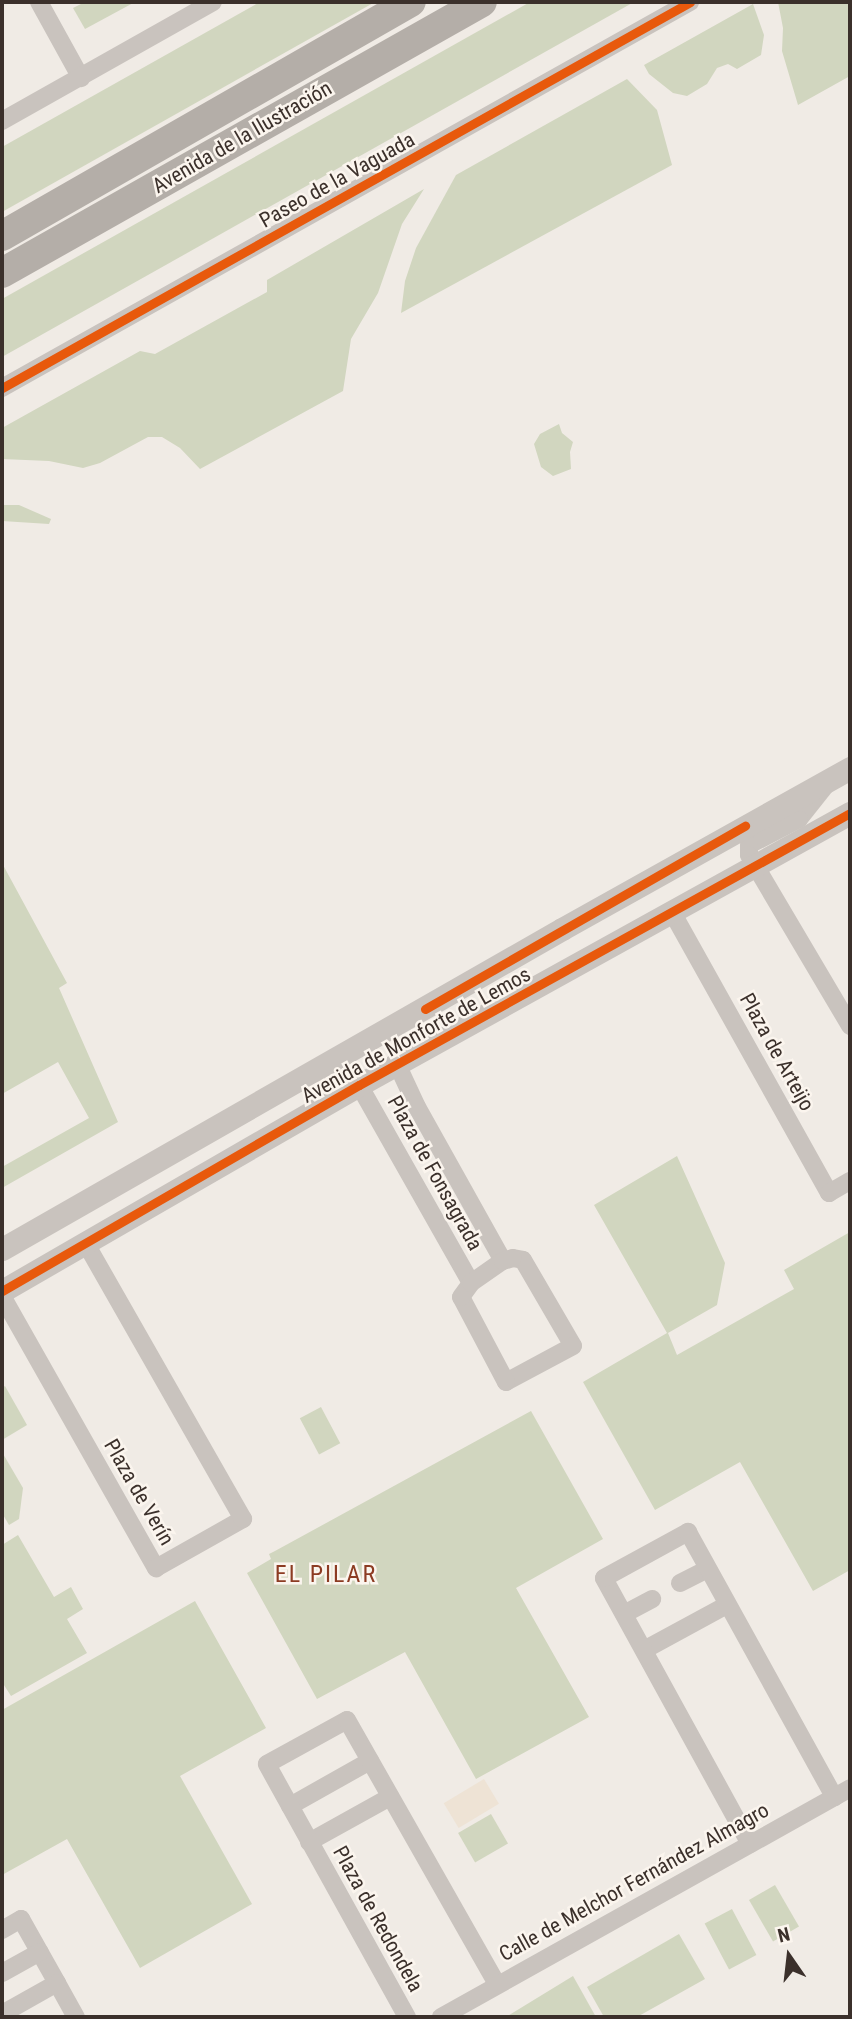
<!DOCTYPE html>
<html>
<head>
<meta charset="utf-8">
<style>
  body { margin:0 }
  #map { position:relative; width:852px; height:2019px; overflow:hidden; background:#f0ebe5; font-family:"Roboto Condensed",sans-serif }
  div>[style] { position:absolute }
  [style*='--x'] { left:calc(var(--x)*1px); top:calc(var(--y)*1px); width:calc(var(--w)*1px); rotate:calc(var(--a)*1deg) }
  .green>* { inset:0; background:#d1d6bf; transform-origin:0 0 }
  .plaza>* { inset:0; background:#eee3d5; transform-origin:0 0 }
  .minor>* { height:18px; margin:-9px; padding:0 9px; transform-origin:9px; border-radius:9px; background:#c9c3be }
  .tertiary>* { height:23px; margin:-11.5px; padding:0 11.5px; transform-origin:11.5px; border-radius:11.5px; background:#c9c3be }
  .trunk>* { height:30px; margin:-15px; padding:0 15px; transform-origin:15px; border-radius:15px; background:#b4aea8 }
  .cycleway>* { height:9px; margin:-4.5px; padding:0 4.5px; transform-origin:4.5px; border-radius:4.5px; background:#e8590c }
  span { translate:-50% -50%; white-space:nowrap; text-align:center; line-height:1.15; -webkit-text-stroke:5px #fbf5ee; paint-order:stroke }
  .street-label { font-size:21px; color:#3b302b }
  .quarter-label { font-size:24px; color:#8c3b22; letter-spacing:2px }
  .frame { position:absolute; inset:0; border:4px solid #3b302b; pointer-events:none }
  .north { position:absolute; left:754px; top:1921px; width:70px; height:70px; -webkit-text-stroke:5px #fbf5ee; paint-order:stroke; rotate:346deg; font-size:19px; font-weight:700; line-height:28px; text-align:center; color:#3b302b }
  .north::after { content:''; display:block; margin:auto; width:24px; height:32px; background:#3b302b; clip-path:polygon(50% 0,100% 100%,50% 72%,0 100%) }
</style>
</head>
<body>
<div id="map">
  <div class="green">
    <i style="clip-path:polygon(85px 2px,135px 2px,85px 29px,73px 8px)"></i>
    <i style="clip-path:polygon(260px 2px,375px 2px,2px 212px,2px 147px)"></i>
    <i style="clip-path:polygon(530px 2px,634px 2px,2px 357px,2px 299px)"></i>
    <i style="clip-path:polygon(778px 2px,850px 2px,850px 76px,798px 105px,782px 51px,783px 28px)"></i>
    <i style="clip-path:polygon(753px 4px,764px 35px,761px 55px,737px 69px,728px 64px,717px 68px,707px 84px,687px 96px,673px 93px,649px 74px,644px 65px)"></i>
    <i style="clip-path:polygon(627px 79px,657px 110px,672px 165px,401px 313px,405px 281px,416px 248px,456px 175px)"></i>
    <i style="clip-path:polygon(424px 189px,402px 224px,378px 293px,351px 339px,343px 391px,200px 469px,180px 448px,162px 437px,148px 437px,100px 463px,83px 468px,49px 461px,2px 459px,2px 428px,140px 351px,155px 354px,267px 292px,267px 280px)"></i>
    <i style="clip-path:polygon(559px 424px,562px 433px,573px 442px,570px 452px,571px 469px,553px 476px,541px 467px,534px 444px,540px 434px)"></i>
    <i style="clip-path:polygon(2px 505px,19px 505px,51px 519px,49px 524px,2px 521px)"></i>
    <i style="clip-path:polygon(2px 863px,67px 983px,59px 988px,118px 1122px,2px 1188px,2px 1167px,89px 1118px,58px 1062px,2px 1094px)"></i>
    <i style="clip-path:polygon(677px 1156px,725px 1263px,717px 1305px,668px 1333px,677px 1355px,794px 1289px,784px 1270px,850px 1232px,850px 1570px,813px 1591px,740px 1462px,655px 1510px,583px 1382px,667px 1333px,594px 1205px)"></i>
    <i style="clip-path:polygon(5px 1386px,27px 1425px,2px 1440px,2px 1388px)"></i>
    <i style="left:321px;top:1407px;width:41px;height:24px;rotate:62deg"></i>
    <i style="clip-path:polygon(531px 1411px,603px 1539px,516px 1588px,589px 1717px,476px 1779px,405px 1652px,317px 1699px,247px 1573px,271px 1559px,269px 1554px,275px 1551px)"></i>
    <i style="clip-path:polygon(2px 1452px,23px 1488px,19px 1519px,9px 1525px,2px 1513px)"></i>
    <i style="clip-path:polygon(18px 1535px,54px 1597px,71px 1587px,83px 1609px,67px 1619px,87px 1653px,11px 1696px,2px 1682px,2px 1545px)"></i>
    <i style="clip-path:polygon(195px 1601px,266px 1728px,180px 1776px,252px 1904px,140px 1968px,67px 1839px,2px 1875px,2px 1710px)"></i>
    <i style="left:491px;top:1814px;width:34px;height:38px;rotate:60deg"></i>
    <i style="left:775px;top:1885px;width:48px;height:30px;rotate:60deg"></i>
    <i style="left:732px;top:1909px;width:52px;height:31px;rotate:62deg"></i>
    <i style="clip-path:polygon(679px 1934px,705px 1979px,637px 2017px,604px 2017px,587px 1987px)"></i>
    <i style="clip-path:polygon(573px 1976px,596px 2017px,506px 2017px)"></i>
  </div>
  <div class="plaza">
    <i style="left:484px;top:1779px;width:29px;height:47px;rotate:59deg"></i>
  </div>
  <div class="minor">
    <i style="--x:39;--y:2;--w:87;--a:61.1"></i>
    <i style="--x:2;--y:121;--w:242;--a:-29.4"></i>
    <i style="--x:2;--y:388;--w:789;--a:-29.29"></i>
    <i style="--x:826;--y:785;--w:43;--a:128.5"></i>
    <i style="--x:799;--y:819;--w:56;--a:152.5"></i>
    <i style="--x:749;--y:845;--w:10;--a:90"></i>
    <i style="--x:749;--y:855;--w:199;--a:59.4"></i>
    <i style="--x:672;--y:912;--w:322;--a:60.8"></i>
    <i style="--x:829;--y:1193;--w:24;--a:-30"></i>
    <i style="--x:397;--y:1064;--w:47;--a:65.1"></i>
    <i style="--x:417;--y:1107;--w:176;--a:60.8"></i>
    <i style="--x:359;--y:1085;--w:227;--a:60.5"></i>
    <i style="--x:513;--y:1258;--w:10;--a:11"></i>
    <i style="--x:523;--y:1260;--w:99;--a:59.8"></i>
    <i style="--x:573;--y:1346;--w:76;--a:151.8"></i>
    <i style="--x:506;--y:1382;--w:96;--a:-117.9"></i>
    <i style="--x:461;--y:1297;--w:17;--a:-54"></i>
    <i style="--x:471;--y:1283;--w:39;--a:-35"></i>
    <i style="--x:503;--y:1261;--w:10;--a:-17"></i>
    <i style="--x:2;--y:1296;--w:313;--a:60.5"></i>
    <i style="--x:156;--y:1568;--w:100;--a:-29.4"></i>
    <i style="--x:243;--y:1519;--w:317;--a:-119.7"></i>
    <i style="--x:680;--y:1583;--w:31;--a:-27"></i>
    <i style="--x:624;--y:1614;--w:32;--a:-28"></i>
    <i style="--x:644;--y:1650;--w:94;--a:-28.5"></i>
    <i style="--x:290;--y:1806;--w:92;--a:-29.4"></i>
    <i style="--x:309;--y:1842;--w:93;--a:-29.1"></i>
    <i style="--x:750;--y:1844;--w:303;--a:-118.8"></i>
    <i style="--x:604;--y:1578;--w:96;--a:-28.7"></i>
    <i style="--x:688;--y:1532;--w:303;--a:61.1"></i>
    <i style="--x:2;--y:1930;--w:22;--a:-30"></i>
    <i style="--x:21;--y:1919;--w:73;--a:60.6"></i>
    <i style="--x:57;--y:1983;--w:63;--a:150.6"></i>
    <i style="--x:2;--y:1973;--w:43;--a:-28.9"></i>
    <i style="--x:57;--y:1983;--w:39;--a:61"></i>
    <i style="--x:407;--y:2017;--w:289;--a:-119"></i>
    <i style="--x:267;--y:1764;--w:91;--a:-28.8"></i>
    <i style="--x:347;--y:1720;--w:304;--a:60.4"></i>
    <i style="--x:441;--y:2017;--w:469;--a:-29.2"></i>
  </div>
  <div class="tertiary">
    <i style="--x:2;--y:1249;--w:645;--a:-29.74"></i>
    <i style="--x:562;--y:929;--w:330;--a:-29.2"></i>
    <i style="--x:2;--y:1291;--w:412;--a:-30"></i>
    <i style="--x:359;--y:1085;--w:561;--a:-28.99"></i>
  </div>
  <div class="trunk">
    <i style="--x:2;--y:236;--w:471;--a:-29.8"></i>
    <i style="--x:2;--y:273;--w:551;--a:-29.45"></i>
  </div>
  <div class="cycleway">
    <i style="--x:2;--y:388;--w:789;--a:-29.29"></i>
    <i style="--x:425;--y:1009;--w:369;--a:-29.8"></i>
    <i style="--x:2;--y:1291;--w:412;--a:-30"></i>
    <i style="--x:359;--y:1085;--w:561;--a:-28.99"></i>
  </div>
  <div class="street-label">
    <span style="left:242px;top:137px;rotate:-30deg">Avenida de la Ilustración</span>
    <span style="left:337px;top:180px;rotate:-29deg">Paseo de la Vaguada</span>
    <span style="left:416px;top:1035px;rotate:-29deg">Avenida de Monforte de Lemos</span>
    <span style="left:777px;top:1052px;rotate:61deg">Plaza de Arteijo</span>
    <span style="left:435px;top:1173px;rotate:61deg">Plaza de Fonsagrada</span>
    <span style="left:139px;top:1492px;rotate:60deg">Plaza de Verín</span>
    <span style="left:634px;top:1882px;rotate:-29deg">Calle de Melchor Fernández Almagro</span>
    <span style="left:378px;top:1919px;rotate:61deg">Plaza de Redondela</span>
  </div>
  <div class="quarter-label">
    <span style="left:326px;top:1575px">EL PILAR</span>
  </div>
  <div class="frame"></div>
  <div class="north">N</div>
</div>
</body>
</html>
